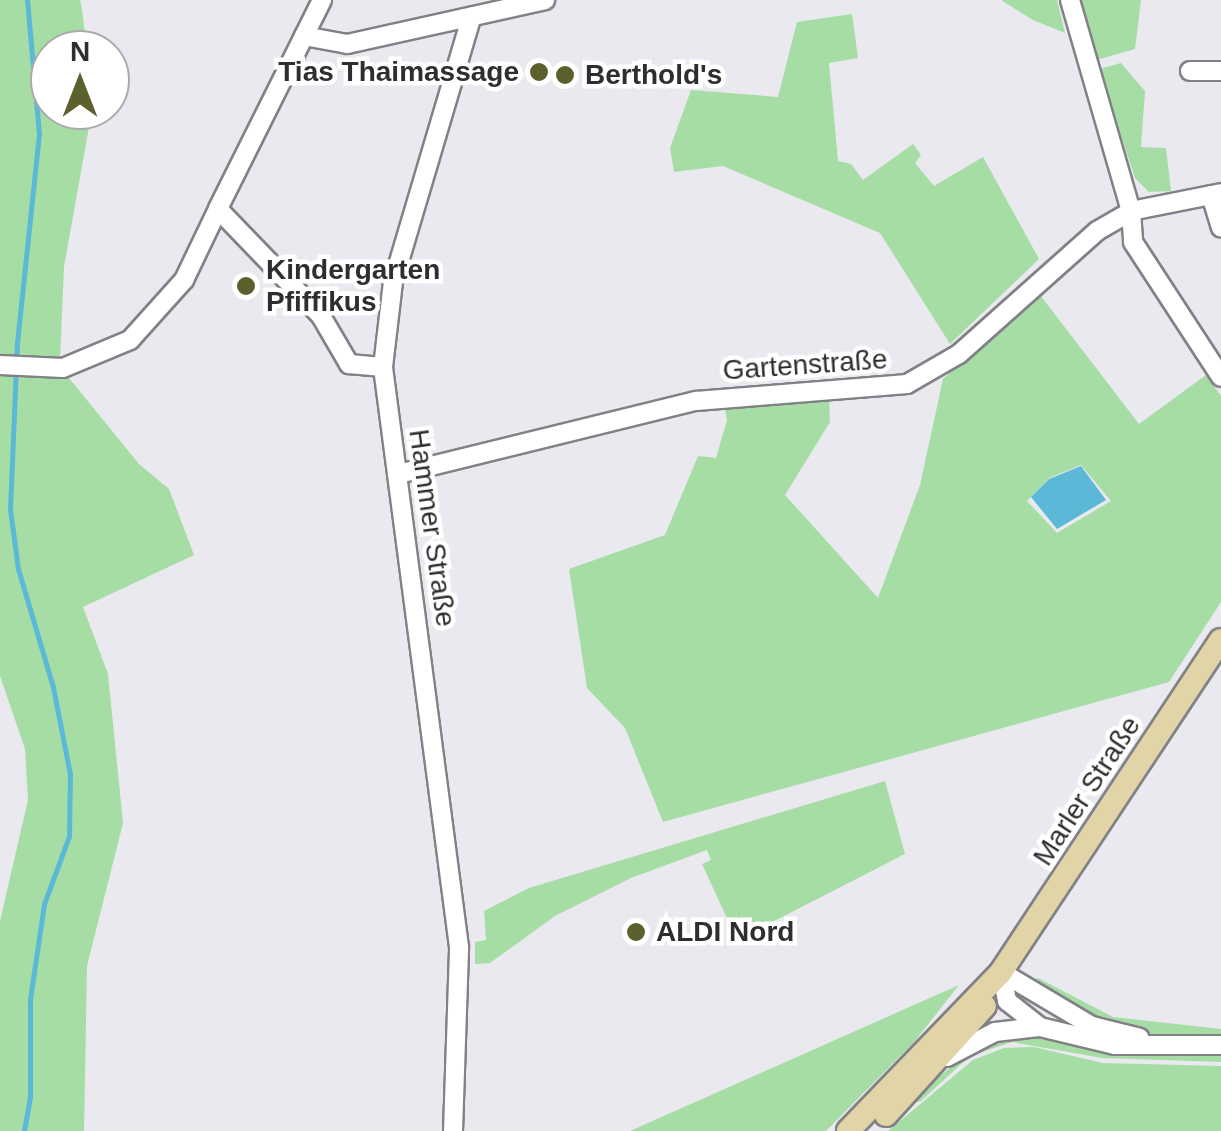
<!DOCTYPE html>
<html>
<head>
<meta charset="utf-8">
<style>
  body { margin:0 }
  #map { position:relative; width:1221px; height:1131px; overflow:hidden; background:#e9e9ef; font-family:Arial,sans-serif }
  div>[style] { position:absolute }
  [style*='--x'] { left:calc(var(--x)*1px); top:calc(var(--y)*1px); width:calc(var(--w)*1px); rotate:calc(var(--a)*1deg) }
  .green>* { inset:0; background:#a5dda5 }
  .water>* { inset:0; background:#5cb8d7 }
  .stream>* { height:5px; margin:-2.5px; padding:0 2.5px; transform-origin:2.5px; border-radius:2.5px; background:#5cb8d7 }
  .roads { filter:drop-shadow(2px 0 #818186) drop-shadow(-2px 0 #818186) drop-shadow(0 2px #818186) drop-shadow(0 -2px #818186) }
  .minor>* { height:18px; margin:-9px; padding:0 9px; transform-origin:9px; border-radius:9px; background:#fff }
  .major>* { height:22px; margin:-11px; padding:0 11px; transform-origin:11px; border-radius:11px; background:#e1d5a7 }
  .dots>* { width:28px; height:28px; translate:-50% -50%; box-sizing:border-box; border:5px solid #fff; border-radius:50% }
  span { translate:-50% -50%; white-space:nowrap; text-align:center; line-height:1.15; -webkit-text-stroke:9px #fff; paint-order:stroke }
  .poi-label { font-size:28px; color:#2e2e30; font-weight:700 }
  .right { translate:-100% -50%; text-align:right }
  .left { translate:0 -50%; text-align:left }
  .street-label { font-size:28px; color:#2e2e30 }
  .north { position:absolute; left:30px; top:30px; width:100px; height:100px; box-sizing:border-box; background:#fff; border:2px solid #ababac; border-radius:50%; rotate:0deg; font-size:28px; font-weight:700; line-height:40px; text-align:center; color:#2e2e30 }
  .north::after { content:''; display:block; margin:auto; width:35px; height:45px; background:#5c602d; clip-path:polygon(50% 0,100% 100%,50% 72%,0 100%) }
</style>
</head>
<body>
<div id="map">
  <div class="green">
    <i style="clip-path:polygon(0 0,80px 0,82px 10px,87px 50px,50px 50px,50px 110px,92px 110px,64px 267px,60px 360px,0 357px)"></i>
    <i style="clip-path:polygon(1001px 0,1057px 0,1065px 33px,1033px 20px)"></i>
    <i style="clip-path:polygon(1081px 0,1141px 0,1135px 49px,1096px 60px)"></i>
    <i style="clip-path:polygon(852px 14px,858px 58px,829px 63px,838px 161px,851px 164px,863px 180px,913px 144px,921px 155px,915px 163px,934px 186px,983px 157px,1039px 259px,950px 344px,880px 233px,723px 166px,674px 172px,670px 148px,691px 90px,778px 97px,797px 22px)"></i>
    <i style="clip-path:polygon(1121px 63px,1145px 91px,1141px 147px,1166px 148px,1171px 191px,1149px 192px,1135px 178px,1099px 69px)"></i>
    <i style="clip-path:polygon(evenodd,1037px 291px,1139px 424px,1206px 375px,1221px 396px,1221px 602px,1169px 682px,663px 822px,625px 728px,587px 688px,569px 569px,665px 535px,698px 456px,716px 458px,727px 420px,724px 404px,829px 399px,830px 422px,785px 495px,878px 598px,920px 485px,943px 379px,1037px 291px,1081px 465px,1111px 501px,1057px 533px,1027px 501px,1049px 478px,1081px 465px)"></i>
    <i style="clip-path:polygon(0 374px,69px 378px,139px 464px,169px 489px,194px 555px,83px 607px,108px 674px,123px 823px,87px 966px,84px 1131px,0 1131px,0 921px,28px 800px,25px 749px,0 676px)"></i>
    <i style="clip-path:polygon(885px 781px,905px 854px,737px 940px,702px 864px,711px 860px,707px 850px,631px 878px,555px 916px,490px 963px,475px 964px,475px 942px,486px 940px,484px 911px,529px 888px)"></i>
    <i style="clip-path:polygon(1038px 978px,1113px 1017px,1221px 1029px,1221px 1037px,1143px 1034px,1096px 1020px,1033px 981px)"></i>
    <i style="clip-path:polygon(959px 985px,915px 1041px,826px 1131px,630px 1131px)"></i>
    <i style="clip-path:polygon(1036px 1034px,1121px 1052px,1221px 1055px,1221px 1062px,1102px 1058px,1012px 1042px,970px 1056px,921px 1101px,901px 1107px,976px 1047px)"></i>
    <i style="clip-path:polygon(1034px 1047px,1103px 1063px,1221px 1066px,1221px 1131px,888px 1131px,973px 1060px,1004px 1048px)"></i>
  </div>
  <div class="water">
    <i style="clip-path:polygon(1081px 466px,1106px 500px,1057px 529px,1031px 497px,1049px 479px)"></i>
  </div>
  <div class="stream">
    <i style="--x:24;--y:1131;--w:35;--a:-80"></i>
    <i style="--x:30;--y:1097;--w:98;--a:-90"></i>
    <i style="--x:30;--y:999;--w:96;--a:-81.6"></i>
    <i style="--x:44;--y:904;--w:72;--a:-69.8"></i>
    <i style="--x:69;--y:836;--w:62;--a:-89.1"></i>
    <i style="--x:70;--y:774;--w:89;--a:-101.1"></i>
    <i style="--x:53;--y:687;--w:123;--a:-106.5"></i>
    <i style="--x:18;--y:569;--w:61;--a:-97.6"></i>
    <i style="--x:10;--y:509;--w:166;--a:-87.6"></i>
    <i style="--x:17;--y:343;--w:210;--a:-84"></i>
    <i style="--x:39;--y:134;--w:135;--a:-95.1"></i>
  </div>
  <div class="roads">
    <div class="minor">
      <i style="--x:322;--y:0;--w:233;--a:116.5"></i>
      <i style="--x:218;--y:209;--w:149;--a:46.1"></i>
      <i style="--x:321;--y:316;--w:56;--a:59.7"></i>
      <i style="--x:349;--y:364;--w:34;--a:5"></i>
      <i style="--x:1070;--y:0;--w:220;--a:73.9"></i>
      <i style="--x:1131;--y:211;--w:31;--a:86"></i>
      <i style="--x:1133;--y:242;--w:161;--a:56.9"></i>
      <i style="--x:304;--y:36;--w:44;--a:10.5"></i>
      <i style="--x:347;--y:44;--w:203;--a:-12.5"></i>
      <i style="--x:1190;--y:71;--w:31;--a:0"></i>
      <i style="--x:1211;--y:195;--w:34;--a:73"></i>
      <i style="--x:0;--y:365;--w:63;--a:2.7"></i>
      <i style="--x:63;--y:368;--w:73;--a:-22.7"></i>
      <i style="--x:130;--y:340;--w:81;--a:-48"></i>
      <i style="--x:184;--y:280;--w:79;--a:-64.4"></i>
      <i style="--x:398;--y:474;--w:307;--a:-13.8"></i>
      <i style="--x:696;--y:401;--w:212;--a:-4.6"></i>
      <i style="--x:907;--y:384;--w:60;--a:-30"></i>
      <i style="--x:959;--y:354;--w:185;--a:-41.7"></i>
      <i style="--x:1097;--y:231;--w:39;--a:-30"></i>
      <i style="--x:1131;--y:211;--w:92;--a:-11.3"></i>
      <i style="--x:1001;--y:972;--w:30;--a:78"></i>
      <i style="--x:1007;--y:1001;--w:42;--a:38.2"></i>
      <i style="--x:1040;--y:1027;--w:77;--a:13.5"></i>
      <i style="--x:1115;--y:1045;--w:106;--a:0"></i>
      <i style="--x:1001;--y:972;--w:106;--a:30.7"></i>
      <i style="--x:1092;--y:1026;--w:49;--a:14"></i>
      <i style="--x:947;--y:1057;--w:54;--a:-27.5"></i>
      <i style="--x:995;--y:1032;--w:44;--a:-6.5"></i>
      <i style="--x:453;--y:1131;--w:184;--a:-88.1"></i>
      <i style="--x:459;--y:947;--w:585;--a:-97.47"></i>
      <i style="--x:383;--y:367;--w:86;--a:-83.3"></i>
      <i style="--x:393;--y:282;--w:277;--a:-73.5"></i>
    </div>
    <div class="major">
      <i style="--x:886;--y:1115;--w:147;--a:-47.8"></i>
      <i style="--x:848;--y:1131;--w:221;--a:-46.1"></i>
      <i style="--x:1001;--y:972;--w:398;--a:-56.5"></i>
    </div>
  </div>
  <div class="dots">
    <i style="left:539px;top:72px;background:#5c602d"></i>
    <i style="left:565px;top:75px;background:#5c602d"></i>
    <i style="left:246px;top:286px;background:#5c602d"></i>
    <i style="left:636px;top:932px;background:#5c602d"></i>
  </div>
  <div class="poi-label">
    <span class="right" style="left:519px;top:72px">Tias Thaimassage</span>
    <span class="left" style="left:585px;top:75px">Berthold's</span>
    <span class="left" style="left:266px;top:286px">Kindergarten<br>Pfiffikus</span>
    <span class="left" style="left:656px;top:932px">ALDI Nord</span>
  </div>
  <div class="street-label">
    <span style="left:805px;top:365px;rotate:-4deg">Gartenstraße</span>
    <span style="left:432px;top:528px;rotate:82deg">Hammer Straße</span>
    <span style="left:1087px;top:791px;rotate:-57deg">Marler Straße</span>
  </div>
  <div class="north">N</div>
</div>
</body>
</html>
